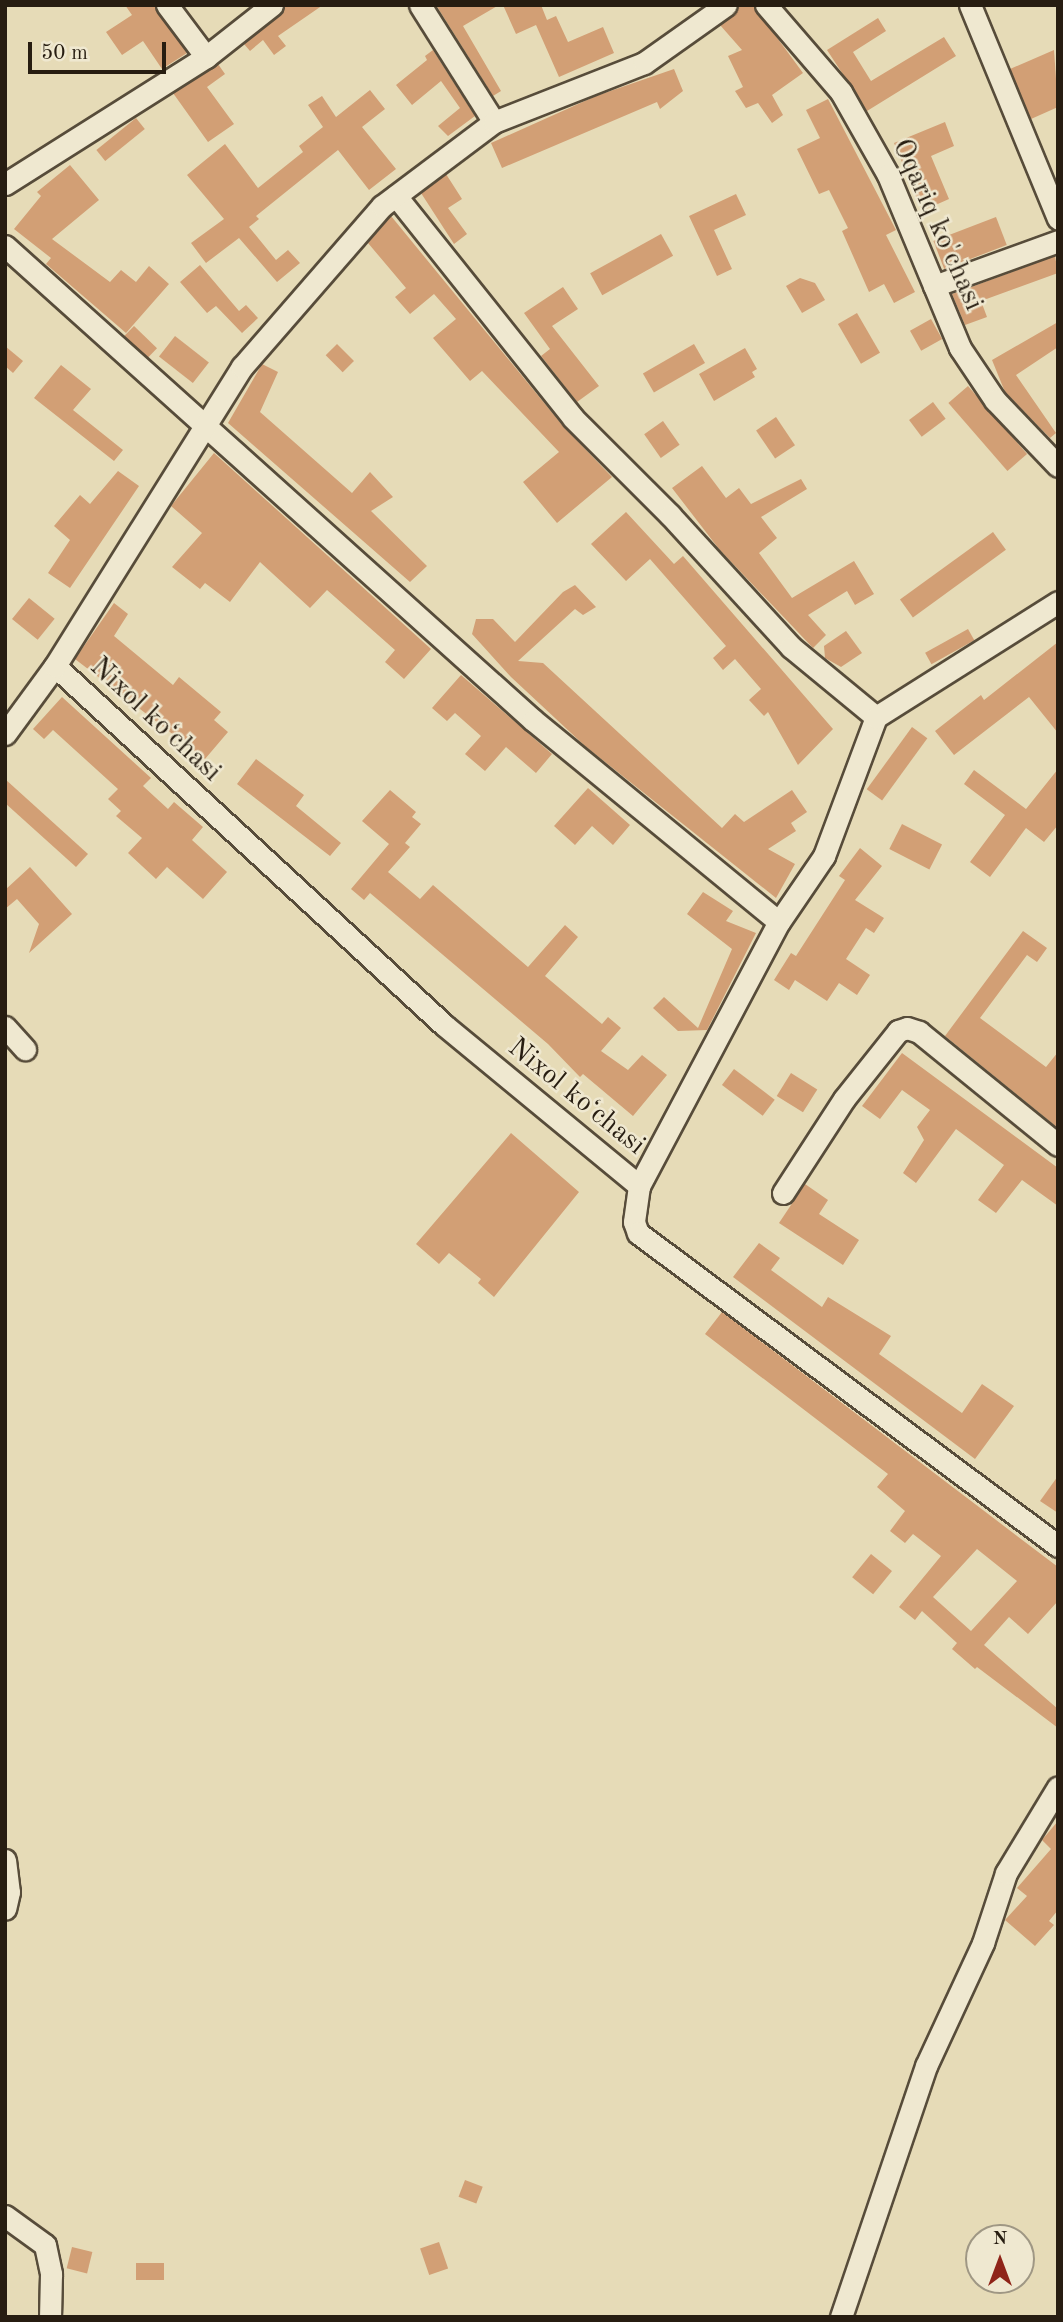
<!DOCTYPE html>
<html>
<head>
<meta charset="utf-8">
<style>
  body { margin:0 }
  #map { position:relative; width:1063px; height:2322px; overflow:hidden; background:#e6dbb7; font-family:"Old Standard TT",serif }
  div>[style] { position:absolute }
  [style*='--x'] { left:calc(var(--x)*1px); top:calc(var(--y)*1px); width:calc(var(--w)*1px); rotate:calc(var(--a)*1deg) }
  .building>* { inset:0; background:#d29f75; transform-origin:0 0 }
  .roads { filter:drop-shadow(2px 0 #574c3a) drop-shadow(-2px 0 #574c3a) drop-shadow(0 2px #574c3a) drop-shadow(0 -2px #574c3a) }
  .minor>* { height:21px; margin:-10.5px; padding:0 10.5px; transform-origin:10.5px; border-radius:10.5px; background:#efe8d0 }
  span { translate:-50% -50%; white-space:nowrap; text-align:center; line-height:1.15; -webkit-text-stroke:5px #efe8d0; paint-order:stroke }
  .street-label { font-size:28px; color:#271d11 }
  .frame { position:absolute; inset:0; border:7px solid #271d11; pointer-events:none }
  .north { position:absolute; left:965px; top:2224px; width:70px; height:70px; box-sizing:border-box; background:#efe8d0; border:2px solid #9f9784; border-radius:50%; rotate:0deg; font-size:19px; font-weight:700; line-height:28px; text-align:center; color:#271d11 }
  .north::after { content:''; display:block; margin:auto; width:24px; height:32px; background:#8f2418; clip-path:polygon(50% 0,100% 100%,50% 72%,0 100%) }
  .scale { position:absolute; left:28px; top:42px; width:138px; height:32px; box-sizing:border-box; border:4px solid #271d11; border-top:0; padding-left:9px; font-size:21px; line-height:24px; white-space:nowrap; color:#271d11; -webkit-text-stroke:5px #efe8d0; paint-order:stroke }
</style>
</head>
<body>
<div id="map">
  <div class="building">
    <i style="clip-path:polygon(125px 5px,154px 5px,187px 53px,162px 69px,143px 41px,122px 55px,106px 32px,132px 15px)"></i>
    <i style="clip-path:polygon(285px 5px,323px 5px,278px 36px,286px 46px,274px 55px,263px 40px,250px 51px,244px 44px,280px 15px)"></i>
    <i style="clip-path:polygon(436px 5px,499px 5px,463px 26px,501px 91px,493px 96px)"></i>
    <i style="clip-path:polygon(503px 5px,541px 5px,547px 20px,556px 16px,568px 42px,603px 27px,614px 53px,559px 77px,536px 25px,516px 34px)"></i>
    <i style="clip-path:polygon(739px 5px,753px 5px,803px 73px,772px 95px,783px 115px,772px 123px,758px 103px,746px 108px,735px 91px,743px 87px,728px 56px,742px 50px,720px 25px)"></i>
    <i style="clip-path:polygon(878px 18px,886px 31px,853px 52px,871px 81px,944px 37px,956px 56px,867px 111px,827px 50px)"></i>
    <i style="clip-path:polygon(433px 50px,475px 116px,448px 136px,438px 126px,460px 108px,441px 81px,412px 105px,396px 85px,427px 60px,425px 56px)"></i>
    <i style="clip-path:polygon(1054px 50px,1058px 107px,1031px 119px,1010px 69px)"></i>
    <i style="clip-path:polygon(218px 64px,225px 74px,207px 87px,234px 124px,208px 142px,173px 93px)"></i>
    <i style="clip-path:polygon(674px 69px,683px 91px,660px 109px,657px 102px,502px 168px,491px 143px,596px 96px)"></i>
    <i style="clip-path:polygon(370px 90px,385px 109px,362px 127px,396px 169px,369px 190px,338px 150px,256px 216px,259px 219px,249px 227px,276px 260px,288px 250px,300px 263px,277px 282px,239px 238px,206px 263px,191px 243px,224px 219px,187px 175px,225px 144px,258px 188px,303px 152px,299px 146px,323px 127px,308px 105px,322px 96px,336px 117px)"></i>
    <i style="clip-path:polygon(828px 99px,896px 230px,886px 235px,915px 292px,894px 303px,884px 284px,869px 292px,842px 231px,848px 228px,829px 190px,819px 194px,797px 149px,820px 138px,806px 110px)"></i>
    <i style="left:136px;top:118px;width:14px;height:51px;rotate:51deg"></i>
    <i style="clip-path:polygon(945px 122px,954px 146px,931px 156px,949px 199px,922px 211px,894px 143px)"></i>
    <i style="clip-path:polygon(70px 165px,99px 200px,52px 239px,110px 282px,121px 270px,136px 282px,149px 266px,169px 284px,126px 333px,46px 264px,51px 258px,14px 229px,41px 196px,37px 192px)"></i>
    <i style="clip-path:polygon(446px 174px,462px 199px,448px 208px,467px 234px,454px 244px,421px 193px)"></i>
    <i style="clip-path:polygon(736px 194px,746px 215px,714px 230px,732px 269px,717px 276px,689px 216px)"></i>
    <i style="clip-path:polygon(391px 216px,563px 426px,612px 477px,557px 523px,523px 482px,559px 452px,482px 371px,470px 381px,433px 338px,456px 319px,434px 294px,410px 314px,395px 297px,406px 288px,368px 243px)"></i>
    <i style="left:996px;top:217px;width:30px;height:67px;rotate:69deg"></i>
    <i style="left:661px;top:234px;width:25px;height:81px;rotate:61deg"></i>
    <i style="clip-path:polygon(1055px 256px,1058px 273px,981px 301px,987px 317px,965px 325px,952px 294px)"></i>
    <i style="clip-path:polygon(200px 265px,239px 311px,246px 305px,258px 318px,242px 333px,216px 306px,207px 313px,180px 282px)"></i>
    <i style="clip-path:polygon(800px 278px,815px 283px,825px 300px,802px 313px,786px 286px)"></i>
    <i style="clip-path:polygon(563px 287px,578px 309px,552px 326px,599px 386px,577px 402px,541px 356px,550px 349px,524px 313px)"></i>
    <i style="left:857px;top:313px;width:46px;height:22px;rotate:60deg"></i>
    <i style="left:931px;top:319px;width:23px;height:24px;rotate:61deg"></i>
    <i style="clip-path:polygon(1058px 322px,1058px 347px,1016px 375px,1056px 433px,1050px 438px,1005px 392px,992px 360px)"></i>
    <i style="left:134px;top:326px;width:32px;height:14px;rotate:44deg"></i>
    <i style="left:175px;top:336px;width:43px;height:26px;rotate:38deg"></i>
    <i style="left:337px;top:344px;width:24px;height:16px;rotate:45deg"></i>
    <i style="left:694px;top:344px;width:22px;height:59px;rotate:60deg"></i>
    <i style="clip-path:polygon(5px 346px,23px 361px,13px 373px,5px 366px)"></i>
    <i style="clip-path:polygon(745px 348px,757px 369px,752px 372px,755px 377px,714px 401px,699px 374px)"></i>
    <i style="clip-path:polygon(262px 364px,278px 372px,260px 412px,352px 493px,370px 472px,393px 497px,371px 511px,427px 566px,410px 582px,228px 423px)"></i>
    <i style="clip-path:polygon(61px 365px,91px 389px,73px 410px,123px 450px,114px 461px,34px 398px)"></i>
    <i style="left:968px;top:386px;width:90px;height:26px;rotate:49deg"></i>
    <i style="left:933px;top:402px;width:21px;height:30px;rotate:53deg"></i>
    <i style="left:776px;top:417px;width:34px;height:24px;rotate:56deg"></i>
    <i style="left:663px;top:421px;width:29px;height:23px;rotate:55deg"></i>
    <i style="clip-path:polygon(214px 453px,431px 649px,404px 679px,385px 662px,395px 650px,327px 590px,310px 608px,260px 562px,230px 602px,205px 583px,200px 589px,172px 567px,202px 533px,171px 506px)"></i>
    <i style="clip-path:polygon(702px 466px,726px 498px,739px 488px,751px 504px,801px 479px,807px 489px,761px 517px,777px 538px,759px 553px,792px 598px,854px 561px,874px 594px,855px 605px,847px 591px,808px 615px,826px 635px,813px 648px,719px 549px,672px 488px)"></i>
    <i style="clip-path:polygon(118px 471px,139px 486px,70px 588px,48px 573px,70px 540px,54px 526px,80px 495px,90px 504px)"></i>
    <i style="clip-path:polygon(626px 512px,674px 564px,683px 556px,833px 729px,798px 765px,768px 712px,764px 716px,749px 700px,761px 689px,735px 659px,723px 670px,713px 658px,726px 646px,650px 559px,626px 581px,591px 544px)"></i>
    <i style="left:993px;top:532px;width:22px;height:115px;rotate:54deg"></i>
    <i style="clip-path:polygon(575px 585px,596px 607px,583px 615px,575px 609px,518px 661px,543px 663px,722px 828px,735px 814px,744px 822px,792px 790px,807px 812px,791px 823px,796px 831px,768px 849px,795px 864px,776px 898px,585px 746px,511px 677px,472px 634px,476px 619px,493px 619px,515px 642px,563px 592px)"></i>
    <i style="left:29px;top:598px;width:33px;height:27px;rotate:39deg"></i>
    <i style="clip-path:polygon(114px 603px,128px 614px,114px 636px,173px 685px,179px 677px,221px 712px,214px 720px,228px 732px,205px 759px,75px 659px)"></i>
    <i style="left:968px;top:629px;width:13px;height:49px;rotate:61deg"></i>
    <i style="clip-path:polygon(846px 631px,862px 653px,841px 667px,825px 658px,824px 646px)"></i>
    <i style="clip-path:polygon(1058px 642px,1058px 733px,1029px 697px,954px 755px,935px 731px,981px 695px,984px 700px)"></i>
    <i style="clip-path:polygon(461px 675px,552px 754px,536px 773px,506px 747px,485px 771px,465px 754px,481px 736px,455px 713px,447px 721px,432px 708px)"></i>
    <i style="clip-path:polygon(62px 697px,151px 778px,143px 786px,168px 809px,174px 802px,203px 827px,192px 840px,227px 872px,203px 899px,167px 867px,156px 879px,128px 853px,142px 838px,116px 816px,121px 811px,108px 799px,118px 789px,53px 730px,44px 739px,33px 729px)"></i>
    <i style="left:912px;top:727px;width:19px;height:77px;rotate:36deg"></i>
    <i style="clip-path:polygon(256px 759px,304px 795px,296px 806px,341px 843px,330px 856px,237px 784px)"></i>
    <i style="clip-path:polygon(1058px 769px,1058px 825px,1044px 842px,1026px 828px,990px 877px,970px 862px,1005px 815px,964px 784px,974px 770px,1026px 809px)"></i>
    <i style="clip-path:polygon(5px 779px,88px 854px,76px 867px,5px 803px)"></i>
    <i style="clip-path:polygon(588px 788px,630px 825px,613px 845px,592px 826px,575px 845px,554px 826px)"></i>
    <i style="clip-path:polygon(390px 790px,416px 812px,412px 817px,421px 824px,405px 843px,410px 847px,388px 872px,420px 899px,433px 885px,528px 967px,565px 925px,578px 937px,545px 976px,602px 1024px,608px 1017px,621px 1028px,601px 1051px,628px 1070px,642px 1055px,667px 1075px,633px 1116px,583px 1074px,580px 1077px,548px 1044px,370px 893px,364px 900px,351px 889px,389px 844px,362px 821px)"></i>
    <i style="left:902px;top:824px;width:45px;height:28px;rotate:27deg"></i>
    <i style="clip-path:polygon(860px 848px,882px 866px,855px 900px,884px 918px,874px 933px,866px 928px,846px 959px,870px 975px,857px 995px,839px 983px,827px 1001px,795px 980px,789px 990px,774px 980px,791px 953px,796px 956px,845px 880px,839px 876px)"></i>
    <i style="clip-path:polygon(30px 867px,72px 914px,29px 953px,39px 924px,17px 899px,5px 909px,5px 890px)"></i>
    <i style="clip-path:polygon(703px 892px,733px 911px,726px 921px,756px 933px,707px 1030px,678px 1031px,653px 1008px,664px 997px,698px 1028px,732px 949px,687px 914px)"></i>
    <i style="clip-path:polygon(1023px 931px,1047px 948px,1037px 962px,1027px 955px,980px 1018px,1046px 1067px,1058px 1052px,1058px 1128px,945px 1036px)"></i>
    <i style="clip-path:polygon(902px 1053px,1058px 1168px,1058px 1206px,1022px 1180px,996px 1213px,978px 1200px,1004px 1165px,956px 1129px,916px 1183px,903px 1173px,924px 1140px,917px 1127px,930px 1110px,902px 1090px,880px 1119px,862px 1106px)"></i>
    <i style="left:734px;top:1069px;width:51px;height:20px;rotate:37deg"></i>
    <i style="left:791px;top:1073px;width:31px;height:27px;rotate:32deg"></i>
    <i style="clip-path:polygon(511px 1133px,579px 1192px,494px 1297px,478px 1283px,481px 1279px,449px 1253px,439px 1264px,416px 1244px)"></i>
    <i style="clip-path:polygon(805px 1184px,828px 1200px,819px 1214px,859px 1240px,843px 1265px,779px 1223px)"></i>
    <i style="clip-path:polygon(759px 1243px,780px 1258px,771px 1270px,822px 1307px,828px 1297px,891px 1336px,879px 1354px,962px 1413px,982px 1384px,1014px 1406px,975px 1459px,733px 1277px)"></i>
    <i style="clip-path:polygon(evenodd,722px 1312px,1058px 1567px,1058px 1601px,1028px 1634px,1009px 1617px,984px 1645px,1058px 1709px,1058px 1728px,977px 1667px,975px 1669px,952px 1649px,957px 1643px,922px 1611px,915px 1620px,899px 1607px,941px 1556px,913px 1534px,905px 1543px,890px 1531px,905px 1511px,877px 1487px,888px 1474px,705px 1334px,722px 1312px,977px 1549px,1017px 1581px,971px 1631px,933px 1597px,977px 1549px)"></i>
    <i style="clip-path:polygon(1058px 1476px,1058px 1513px,1040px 1501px)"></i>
    <i style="left:871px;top:1554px;width:27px;height:30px;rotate:39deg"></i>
    <i style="clip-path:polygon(1058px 1821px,1058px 1910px,1049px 1921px,1054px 1925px,1035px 1946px,1005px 1920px,1027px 1896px,1017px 1888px,1051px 1849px,1042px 1840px)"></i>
    <i style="left:465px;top:2180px;width:19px;height:18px;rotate:21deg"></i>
    <i style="left:439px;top:2242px;width:28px;height:20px;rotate:71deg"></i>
    <i style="left:72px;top:2247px;width:21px;height:22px;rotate:14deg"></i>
    <i style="left:136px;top:2263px;width:28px;height:17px"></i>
  </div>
  <div class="roads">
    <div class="minor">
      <i style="--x:167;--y:5;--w:65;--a:53.1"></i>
      <i style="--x:420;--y:5;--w:138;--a:57.7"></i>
      <i style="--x:766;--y:5;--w:115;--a:49.2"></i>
      <i style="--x:841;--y:92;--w:95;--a:60.5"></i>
      <i style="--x:888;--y:175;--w:187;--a:67.4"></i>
      <i style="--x:960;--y:348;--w:63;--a:56.1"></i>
      <i style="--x:995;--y:400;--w:91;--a:46.3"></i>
      <i style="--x:970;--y:5;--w:231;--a:67.6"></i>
      <i style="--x:5;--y:184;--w:238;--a:-32.3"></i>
      <i style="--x:206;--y:57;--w:84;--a:-38.2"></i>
      <i style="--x:396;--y:196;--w:284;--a:51.4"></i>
      <i style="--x:573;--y:418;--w:137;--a:45"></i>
      <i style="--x:670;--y:515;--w:179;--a:47.5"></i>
      <i style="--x:791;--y:647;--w:110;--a:39.5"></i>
      <i style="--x:5;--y:246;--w:710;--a:41.92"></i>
      <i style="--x:533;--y:720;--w:318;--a:39.4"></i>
      <i style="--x:934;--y:286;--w:132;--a:-19.9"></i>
      <i style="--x:55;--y:666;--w:529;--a:42.7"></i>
      <i style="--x:444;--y:1025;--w:253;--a:39.5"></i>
      <i style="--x:639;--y:1186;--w:36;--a:98"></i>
      <i style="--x:634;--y:1222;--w:12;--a:70"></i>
      <i style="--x:638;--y:1233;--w:524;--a:36.69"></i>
      <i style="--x:5;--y:734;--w:84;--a:-53.7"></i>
      <i style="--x:55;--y:666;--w:353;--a:-58"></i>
      <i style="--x:242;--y:367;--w:213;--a:-49"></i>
      <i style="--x:382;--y:206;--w:140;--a:-36.9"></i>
      <i style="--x:494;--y:122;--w:161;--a:-21.5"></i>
      <i style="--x:644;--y:63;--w:100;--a:-35.3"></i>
      <i style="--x:5;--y:1027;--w:30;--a:48"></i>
      <i style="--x:639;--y:1186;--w:299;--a:-62.1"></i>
      <i style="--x:779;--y:922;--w:80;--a:-55.7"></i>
      <i style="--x:824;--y:856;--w:148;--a:-69.5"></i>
      <i style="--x:876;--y:717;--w:215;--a:-32.3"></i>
      <i style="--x:783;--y:1193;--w:112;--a:-57"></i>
      <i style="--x:844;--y:1099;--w:87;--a:-51.5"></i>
      <i style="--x:898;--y:1031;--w:9;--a:-18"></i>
      <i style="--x:907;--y:1028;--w:13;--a:18"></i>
      <i style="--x:919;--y:1032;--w:179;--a:39.1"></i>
      <i style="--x:5;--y:1860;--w:32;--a:83"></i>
      <i style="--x:9;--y:1892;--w:17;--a:103"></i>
      <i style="--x:5;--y:2216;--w:49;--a:35.9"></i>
      <i style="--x:45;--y:2245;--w:30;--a:78"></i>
      <i style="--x:51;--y:2274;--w:43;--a:91.3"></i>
      <i style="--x:841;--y:2317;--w:265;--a:-71.3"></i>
      <i style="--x:926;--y:2066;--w:136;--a:-65.1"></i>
      <i style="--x:983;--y:1943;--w:74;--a:-71.8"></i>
      <i style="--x:1006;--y:1873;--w:100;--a:-58.8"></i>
    </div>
  </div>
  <div class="street-label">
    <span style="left:937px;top:225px;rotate:66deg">Oqariq ko'chasi</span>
    <span style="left:155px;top:720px;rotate:43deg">Nixol koʻchasi</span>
    <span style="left:576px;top:1097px;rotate:39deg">Nixol koʻchasi</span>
  </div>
  <div class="frame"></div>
  <div class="north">N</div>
  <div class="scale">50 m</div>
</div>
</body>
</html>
